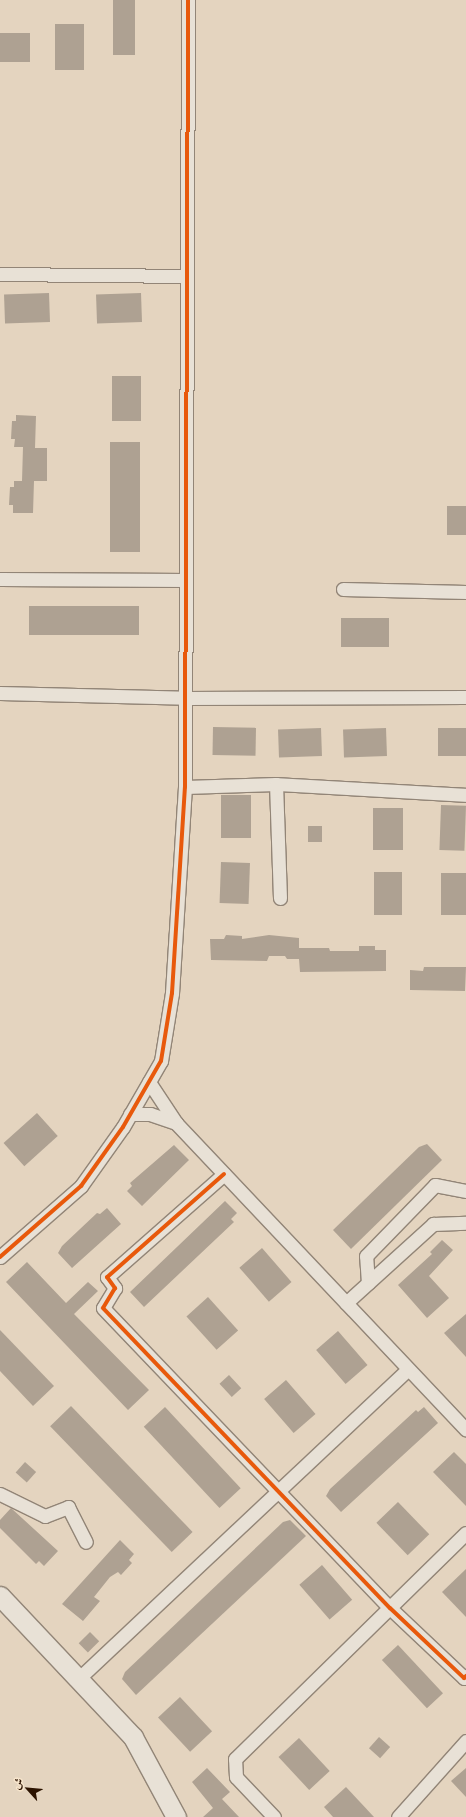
<!DOCTYPE html>
<html>
<head>
<meta charset="utf-8">
<style>
  body { margin:0 }
  #map { position:relative; width:466px; height:1817px; overflow:hidden; background:#e4d4bf; font-family:"Gentium Book Plus",Amiri,serif }
  div>[style] { position:absolute }
  [style*='--x'] { left:calc(var(--x)*1px); top:calc(var(--y)*1px); width:calc(var(--w)*1px); rotate:calc(var(--a)*1deg) }
  .building>* { inset:0; background:#aea192; transform-origin:0 0 }
  .roads { filter:drop-shadow(1px 0 #928577) drop-shadow(-1px 0 #928577) drop-shadow(0 1px #928577) drop-shadow(0 -1px #928577) }
  .street>* { height:13px; margin:-6.5px; padding:0 6.5px; transform-origin:6.5px; border-radius:6.5px; background:#e8e1d6 }
  .secondary>* { height:19px; margin:-9.5px; padding:0 9.5px; transform-origin:9.5px; border-radius:9.5px; background:#e8e1d6 }
  .cycleway>* { height:4px; margin:-2px; padding:0 2px; transform-origin:2px; border-radius:2px; background:#e8590c }
  span { translate:-50% -50%; white-space:nowrap; text-align:center; line-height:1.15; -webkit-text-stroke:3px #f7e5cc; paint-order:stroke }
  .north { position:absolute; left:8px; top:1769px; width:40px; height:40px; -webkit-text-stroke:3px #f7e5cc; paint-order:stroke; rotate:297deg; font-size:11px; font-weight:700; line-height:16px; text-align:center; color:#2c1300 }
  .north::after { content:''; display:block; margin:auto; width:14px; height:18px; background:#2c1300; clip-path:polygon(50% 0,100% 100%,50% 72%,0 100%) }
</style>
</head>
<body>
<div id="map">
  <div class="building">
    <i style="left:113px;top:0;width:22px;height:55px"></i>
    <i style="left:55px;top:24px;width:29px;height:46px"></i>
    <i style="left:0;top:33px;width:30px;height:29px"></i>
    <i style="left:49px;top:293px;width:29px;height:45px;rotate:88deg"></i>
    <i style="left:141px;top:293px;width:29px;height:45px;rotate:88deg"></i>
    <i style="left:112px;top:376px;width:29px;height:45px"></i>
    <i style="clip-path:polygon(16px 415px,36px 416px,35px 448px,47px 448px,47px 481px,34px 481px,33px 513px,13px 513px,13px 505px,9px 505px,10px 487px,14px 487px,14px 481px,22px 481px,23px 447px,14px 447px,15px 439px,11px 439px,12px 421px,16px 421px)"></i>
    <i style="left:140px;top:442px;width:110px;height:30px;rotate:90deg"></i>
    <i style="left:447px;top:506px;width:19px;height:29px"></i>
    <i style="left:29px;top:606px;width:110px;height:29px"></i>
    <i style="left:341px;top:618px;width:48px;height:29px"></i>
    <i style="left:213px;top:727px;width:43px;height:28px;rotate:1deg"></i>
    <i style="left:321px;top:728px;width:28px;height:43px;rotate:88deg"></i>
    <i style="left:386px;top:728px;width:28px;height:43px;rotate:88deg"></i>
    <i style="left:438px;top:728px;width:28px;height:28px"></i>
    <i style="left:221px;top:795px;width:30px;height:43px"></i>
    <i style="left:441px;top:805px;width:25px;height:45px;rotate:2deg"></i>
    <i style="left:373px;top:808px;width:30px;height:42px"></i>
    <i style="left:308px;top:826px;width:14px;height:16px"></i>
    <i style="left:221px;top:862px;width:29px;height:41px;rotate:2deg"></i>
    <i style="left:374px;top:872px;width:28px;height:43px"></i>
    <i style="left:441px;top:873px;width:25px;height:42px"></i>
    <i style="clip-path:polygon(226px 935px,242px 936px,242px 939px,269px 935px,299px 938px,299px 948px,329px 948px,330px 951px,359px 951px,359px 946px,375px 946px,375px 950px,386px 950px,386px 971px,300px 972px,299px 959px,287px 959px,285px 956px,269px 956px,267px 961px,211px 960px,210px 939px,224px 939px)"></i>
    <i style="clip-path:polygon(424px 967px,466px 967px,465px 991px,410px 990px,410px 970px,423px 971px)"></i>
    <i style="left:37px;top:1113px;width:31px;height:45px;rotate:48deg"></i>
    <i style="clip-path:polygon(427px 1144px,442px 1160px,351px 1249px,333px 1230px,419px 1147px)"></i>
    <i style="clip-path:polygon(174px 1145px,189px 1160px,142px 1206px,127px 1191px,132px 1186px,130px 1183px)"></i>
    <i style="clip-path:polygon(225px 1201px,237px 1213px,231px 1219px,234px 1222px,144px 1307px,130px 1292px)"></i>
    <i style="clip-path:polygon(107px 1208px,121px 1224px,72px 1268px,58px 1253px,62px 1246px,97px 1213px,100px 1214px)"></i>
    <i style="clip-path:polygon(442px 1240px,453px 1250px,429px 1276px,449px 1298px,427px 1318px,398px 1285px,432px 1254px,430px 1252px)"></i>
    <i style="left:262px;top:1248px;width:45px;height:30px;rotate:49deg"></i>
    <i style="clip-path:polygon(27px 1262px,66px 1303px,88px 1282px,98px 1291px,74px 1314px,149px 1390px,128px 1410px,6px 1282px)"></i>
    <i style="left:208px;top:1297px;width:45px;height:29px;rotate:48deg"></i>
    <i style="clip-path:polygon(466px 1314px,466px 1357px,444px 1333px)"></i>
    <i style="clip-path:polygon(0 1330px,54px 1386px,33px 1406px,0 1371px)"></i>
    <i style="left:338px;top:1331px;width:45px;height:29px;rotate:49deg"></i>
    <i style="left:229px;top:1375px;width:18px;height:13px;rotate:47deg"></i>
    <i style="left:286px;top:1380px;width:45px;height:29px;rotate:49deg"></i>
    <i style="left:71px;top:1406px;width:175px;height:29px;rotate:46deg"></i>
    <i style="left:165px;top:1407px;width:111px;height:29px;rotate:47deg"></i>
    <i style="clip-path:polygon(424px 1407px,438px 1423px,341px 1512px,326px 1496px,330px 1489px,416px 1410px,418px 1412px)"></i>
    <i style="clip-path:polygon(454px 1452px,466px 1464px,466px 1506px,433px 1472px)"></i>
    <i style="left:25px;top:1462px;width:15px;height:14px;rotate:42deg"></i>
    <i style="left:398px;top:1502px;width:45px;height:30px;rotate:46deg"></i>
    <i style="clip-path:polygon(11px 1508px,58px 1551px,44px 1566px,39px 1561px,36px 1564px,0 1528px,0 1520px)"></i>
    <i style="clip-path:polygon(290px 1520px,306px 1536px,136px 1695px,122px 1679px,125px 1672px,283px 1522px)"></i>
    <i style="clip-path:polygon(120px 1540px,134px 1554px,129px 1560px,132px 1563px,121px 1575px,118px 1572px,110px 1577px,94px 1597px,100px 1601px,83px 1621px,62px 1604px)"></i>
    <i style="left:322px;top:1565px;width:46px;height:30px;rotate:49deg"></i>
    <i style="clip-path:polygon(466px 1569px,466px 1617px,442px 1592px)"></i>
    <i style="left:90px;top:1632px;width:13px;height:16px;rotate:45deg"></i>
    <i style="left:398px;top:1645px;width:66px;height:22px;rotate:47deg"></i>
    <i style="left:180px;top:1697px;width:47px;height:30px;rotate:47deg"></i>
    <i style="left:379px;top:1737px;width:15px;height:15px;rotate:42deg"></i>
    <i style="left:299px;top:1738px;width:45px;height:28px;rotate:47deg"></i>
    <i style="clip-path:polygon(207px 1768px,230px 1792px,222px 1799px,239px 1817px,203px 1817px,213px 1808px,192px 1782px)"></i>
    <i style="clip-path:polygon(466px 1768px,466px 1797px,451px 1781px)"></i>
    <i style="clip-path:polygon(346px 1787px,374px 1817px,333px 1817px,324px 1807px)"></i>
  </div>
  <div class="roads">
    <div class="street">
      <i style="--x:0;--y:274;--w:187;--a:0.6"></i>
      <i style="--x:0;--y:579;--w:186;--a:0.3"></i>
      <i style="--x:343;--y:589;--w:123;--a:1.4"></i>
      <i style="--x:0;--y:693;--w:185;--a:1.5"></i>
      <i style="--x:185;--y:698;--w:281;--a:-0.2"></i>
      <i style="--x:185;--y:787;--w:91;--a:-1.9"></i>
      <i style="--x:280;--y:898;--w:114;--a:-92"></i>
      <i style="--x:276;--y:784;--w:190;--a:3.3"></i>
      <i style="--x:149;--y:1082;--w:49;--a:56.6"></i>
      <i style="--x:176;--y:1123;--w:422;--a:46.6"></i>
      <i style="--x:130;--y:1114;--w:20;--a:0"></i>
      <i style="--x:150;--y:1114;--w:28;--a:19"></i>
      <i style="--x:224;--y:1174;--w:156;--a:138.6"></i>
      <i style="--x:107;--y:1277;--w:14;--a:54"></i>
      <i style="--x:115;--y:1288;--w:23;--a:121"></i>
      <i style="--x:103;--y:1308;--w:415;--a:46.3"></i>
      <i style="--x:390;--y:1608;--w:102;--a:43.4"></i>
      <i style="--x:464;--y:1678;--w:3;--a:-45"></i>
      <i style="--x:0;--y:1257;--w:108;--a:-41.2"></i>
      <i style="--x:81;--y:1186;--w:72;--a:-54.6"></i>
      <i style="--x:123;--y:1127;--w:76;--a:-60.1"></i>
      <i style="--x:161;--y:1061;--w:69;--a:-80.8"></i>
      <i style="--x:172;--y:993;--w:206;--a:-86.4"></i>
      <i style="--x:185;--y:787;--w:787;--a:-89.78"></i>
      <i style="--x:368;--y:1283;--w:27;--a:-94"></i>
      <i style="--x:366;--y:1256;--w:99;--a:-45.8"></i>
      <i style="--x:435;--y:1185;--w:32;--a:11"></i>
      <i style="--x:346;--y:1303;--w:118;--a:-42.2"></i>
      <i style="--x:433;--y:1224;--w:33;--a:-2"></i>
      <i style="--x:0;--y:1494;--w:50;--a:26.1"></i>
      <i style="--x:45;--y:1516;--w:25;--a:-21"></i>
      <i style="--x:68;--y:1507;--w:39;--a:63"></i>
      <i style="--x:77;--y:1680;--w:454;--a:-43.2"></i>
      <i style="--x:274;--y:1817;--w:55;--a:-133.5"></i>
      <i style="--x:236;--y:1777;--w:18;--a:-93"></i>
      <i style="--x:235;--y:1759;--w:323;--a:-44.4"></i>
      <i style="--x:398;--y:1817;--w:102;--a:-48.2"></i>
    </div>
    <div class="secondary">
      <i style="--x:0;--y:1596;--w:194;--a:46.7"></i>
      <i style="--x:133;--y:1737;--w:91;--a:61.7"></i>
    </div>
  </div>
  <div class="cycleway">
    <i style="--x:224;--y:1174;--w:156;--a:138.6"></i>
    <i style="--x:107;--y:1277;--w:14;--a:54"></i>
    <i style="--x:115;--y:1288;--w:23;--a:121"></i>
    <i style="--x:103;--y:1308;--w:415;--a:46.3"></i>
    <i style="--x:390;--y:1608;--w:102;--a:43.4"></i>
    <i style="--x:464;--y:1678;--w:3;--a:-45"></i>
    <i style="--x:0;--y:1257;--w:108;--a:-41.2"></i>
    <i style="--x:81;--y:1186;--w:72;--a:-54.6"></i>
    <i style="--x:123;--y:1127;--w:76;--a:-60.1"></i>
    <i style="--x:161;--y:1061;--w:69;--a:-80.8"></i>
    <i style="--x:172;--y:993;--w:206;--a:-86.4"></i>
    <i style="--x:185;--y:787;--w:787;--a:-89.78"></i>
  </div>
  <div class="north">ش</div>
</div>
</body>
</html>
